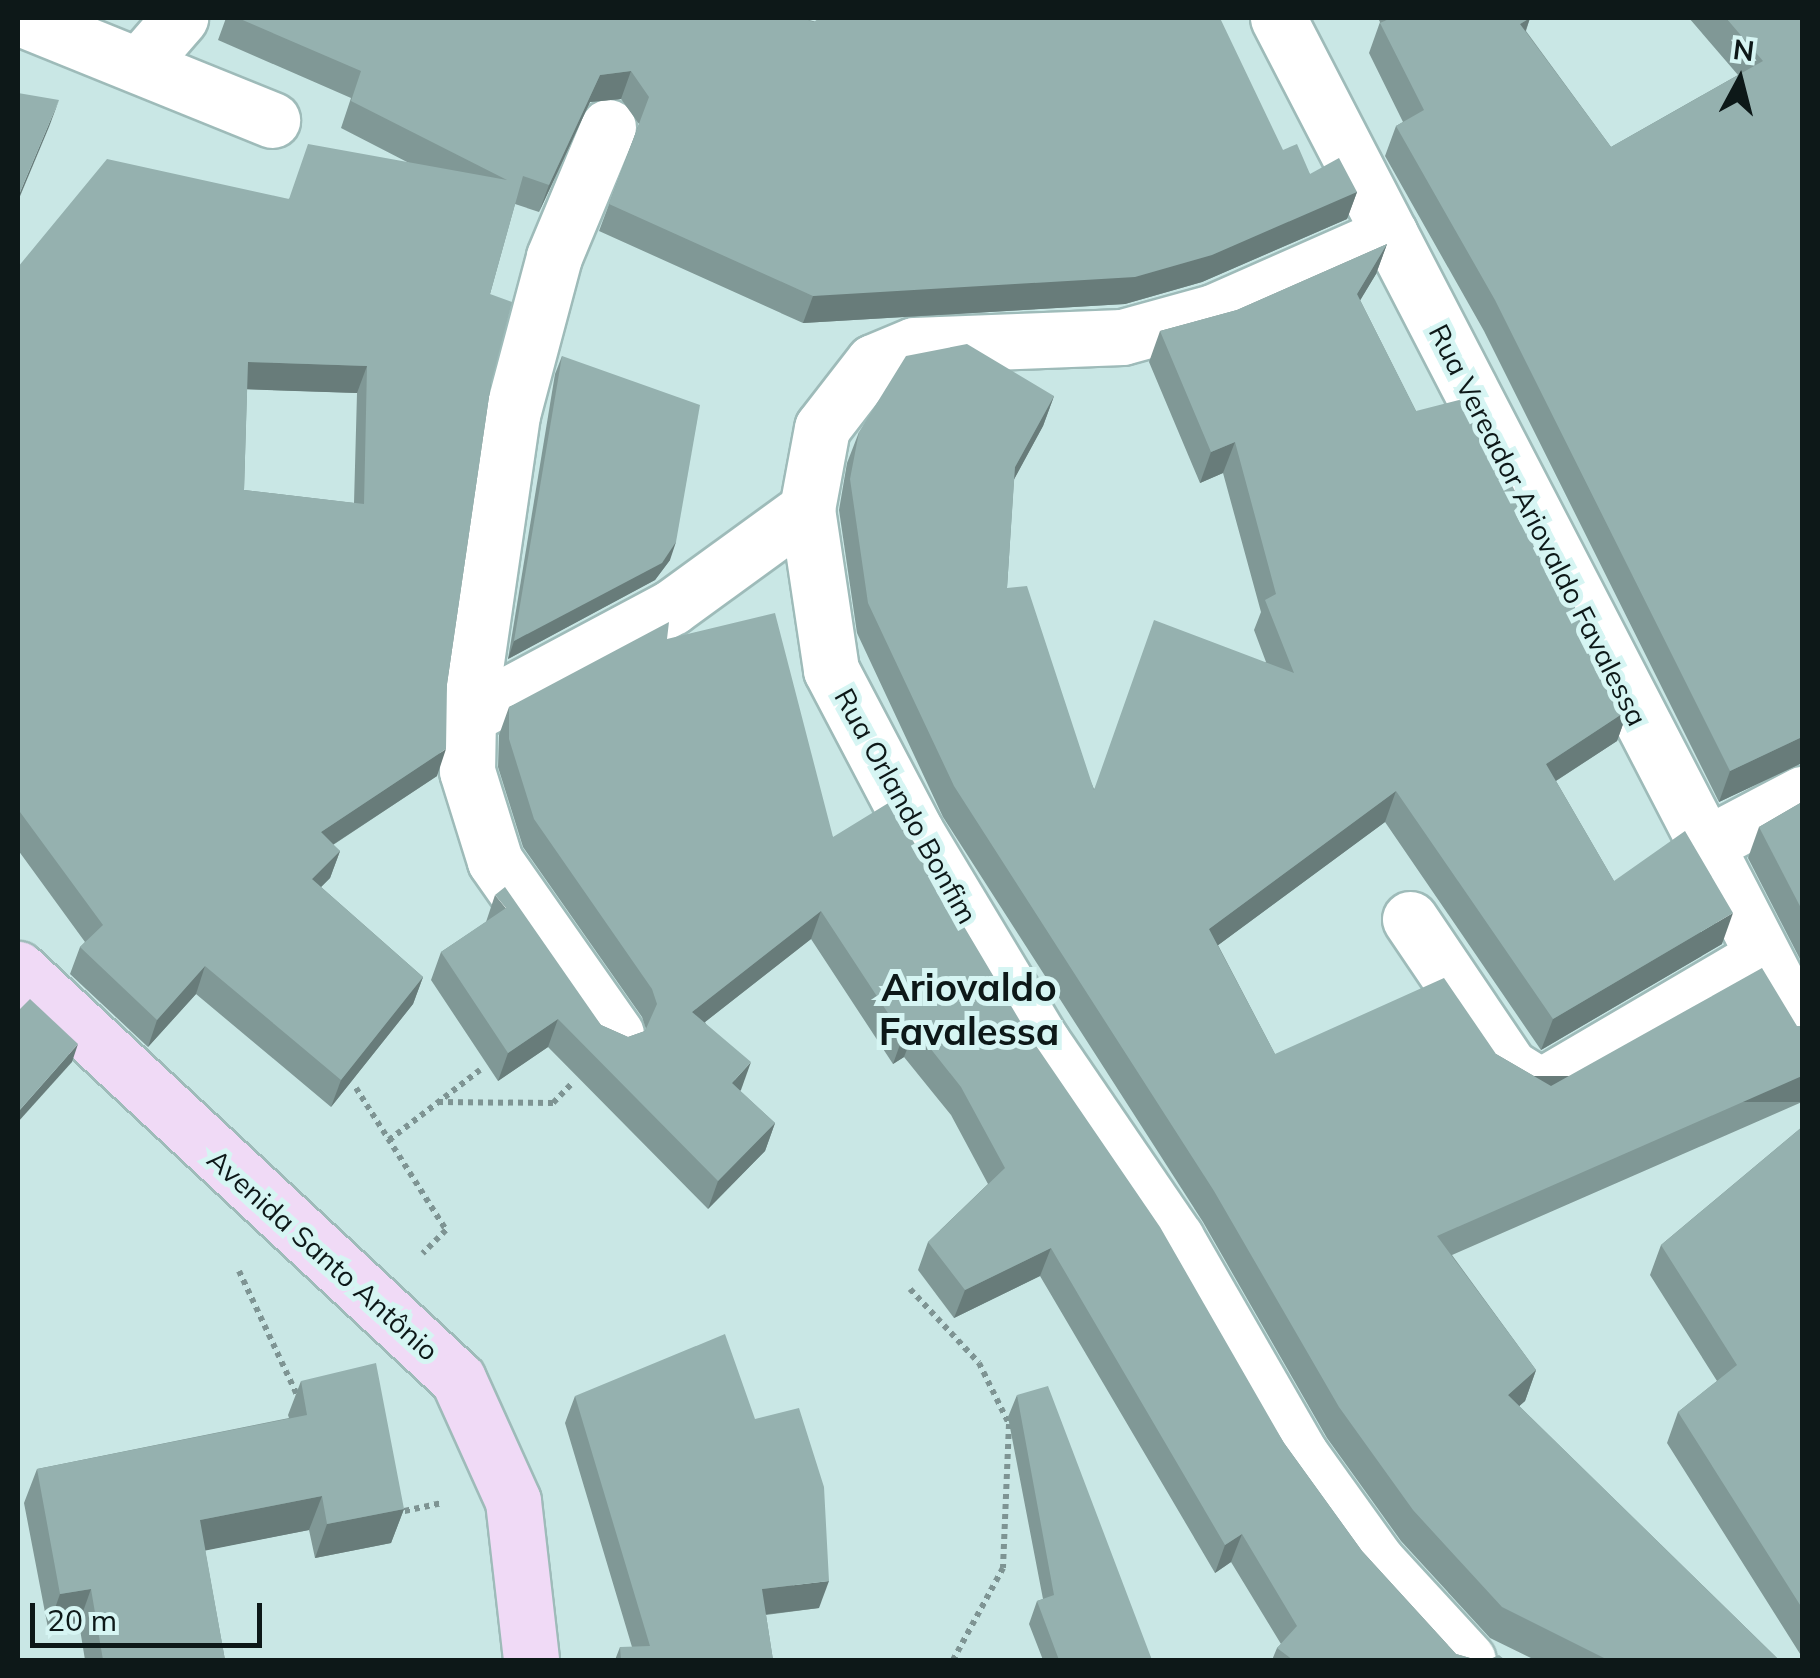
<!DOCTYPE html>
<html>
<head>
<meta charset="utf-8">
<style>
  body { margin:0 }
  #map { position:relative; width:1820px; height:1678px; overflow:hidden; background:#c9e7e5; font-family:Mulish,sans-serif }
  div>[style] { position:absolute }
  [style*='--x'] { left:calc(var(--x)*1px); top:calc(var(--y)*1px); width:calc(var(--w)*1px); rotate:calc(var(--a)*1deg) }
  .path>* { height:6px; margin-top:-3px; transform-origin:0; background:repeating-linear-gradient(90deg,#7e9493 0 5px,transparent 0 10px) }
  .roads { filter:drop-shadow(2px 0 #9ebbb9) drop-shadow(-2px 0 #9ebbb9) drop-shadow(0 2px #9ebbb9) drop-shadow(0 -2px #9ebbb9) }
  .street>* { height:55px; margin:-27.5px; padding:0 27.5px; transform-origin:27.5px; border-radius:27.5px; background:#fff }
  .secondary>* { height:55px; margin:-27.5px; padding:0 27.5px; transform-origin:27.5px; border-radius:27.5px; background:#f0daf6 }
  .wall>* { inset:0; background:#809896 }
  .shaded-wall>* { inset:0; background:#687c7a; transform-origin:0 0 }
  .building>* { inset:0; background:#95b1af }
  span { translate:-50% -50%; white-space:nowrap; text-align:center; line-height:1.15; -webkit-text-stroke:10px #d6f5f3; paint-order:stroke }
  .street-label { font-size:28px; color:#0d1818 }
  .district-label { font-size:38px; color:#0d1818; font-weight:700 }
  .frame { position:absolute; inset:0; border:20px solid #0d1818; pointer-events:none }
  .north { position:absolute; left:1690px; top:30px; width:100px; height:100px; -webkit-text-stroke:8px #d6f5f3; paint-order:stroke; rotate:7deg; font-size:28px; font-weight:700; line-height:40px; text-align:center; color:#0d1818 }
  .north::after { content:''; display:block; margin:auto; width:35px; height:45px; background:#0d1818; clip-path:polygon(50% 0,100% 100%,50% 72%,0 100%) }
  .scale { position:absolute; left:30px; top:1603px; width:232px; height:45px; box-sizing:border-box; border:5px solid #0d1818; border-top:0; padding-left:12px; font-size:30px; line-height:35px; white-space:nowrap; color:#0d1818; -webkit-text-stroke:8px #d6f5f3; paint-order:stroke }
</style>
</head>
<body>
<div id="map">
  <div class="path">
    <i style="--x:356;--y:1088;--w:168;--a:57.6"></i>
    <i style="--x:446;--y:1230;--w:33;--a:135"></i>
    <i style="--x:438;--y:1102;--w:115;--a:0.5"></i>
    <i style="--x:553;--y:1103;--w:28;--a:-46"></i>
    <i style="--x:389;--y:1140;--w:115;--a:-37.6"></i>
    <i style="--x:239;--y:1271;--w:141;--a:64.9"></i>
    <i style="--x:910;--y:1289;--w:101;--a:47"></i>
    <i style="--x:979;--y:1363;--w:68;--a:63.8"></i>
    <i style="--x:1009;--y:1424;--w:144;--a:92.4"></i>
    <i style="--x:1003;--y:1568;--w:105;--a:118.5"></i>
    <i style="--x:395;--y:1513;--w:48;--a:-12"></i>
  </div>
  <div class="roads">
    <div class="street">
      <i style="--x:20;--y:18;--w:272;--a:22"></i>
      <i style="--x:1278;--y:18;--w:1140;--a:62.63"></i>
      <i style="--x:141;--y:63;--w:60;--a:-49.1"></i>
      <i style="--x:608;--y:127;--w:141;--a:112.6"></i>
      <i style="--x:554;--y:257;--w:163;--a:104.9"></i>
      <i style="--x:512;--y:415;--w:304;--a:98.3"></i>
      <i style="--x:468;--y:716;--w:231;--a:-28.1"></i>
      <i style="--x:672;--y:607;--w:167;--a:-36"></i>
      <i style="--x:1390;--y:234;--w:193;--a:156.2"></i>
      <i style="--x:1213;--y:312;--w:94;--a:164.6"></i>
      <i style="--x:1122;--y:337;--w:208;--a:177.8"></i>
      <i style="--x:914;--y:345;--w:44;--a:157.5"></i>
      <i style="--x:873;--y:362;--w:83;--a:127.7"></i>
      <i style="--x:822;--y:428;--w:82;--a:100.5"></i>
      <i style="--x:807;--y:509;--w:163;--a:81.5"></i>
      <i style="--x:831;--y:670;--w:183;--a:62.3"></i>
      <i style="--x:916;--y:832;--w:246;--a:59"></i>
      <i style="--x:1043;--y:1043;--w:236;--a:55.7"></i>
      <i style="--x:1176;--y:1238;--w:250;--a:60.1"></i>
      <i style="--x:1301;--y:1455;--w:130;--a:54.4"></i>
      <i style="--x:1377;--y:1561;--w:134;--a:47.4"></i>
      <i style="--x:468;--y:716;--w:55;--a:91"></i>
      <i style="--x:467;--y:771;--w:94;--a:72.7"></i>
      <i style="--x:495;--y:861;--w:211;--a:55"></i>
      <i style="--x:1701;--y:847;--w:114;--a:-27.7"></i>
      <i style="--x:1410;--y:919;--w:179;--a:56"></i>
      <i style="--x:1510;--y:1067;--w:36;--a:32"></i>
      <i style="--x:1541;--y:1086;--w:255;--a:-30.4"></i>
    </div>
    <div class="secondary">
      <i style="--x:18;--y:969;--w:601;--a:42.98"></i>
      <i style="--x:458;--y:1379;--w:134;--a:65.7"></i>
      <i style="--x:513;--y:1501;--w:160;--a:83.5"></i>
    </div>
  </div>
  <div class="wall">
    <i style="clip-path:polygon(evenodd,226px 18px,802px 18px,1283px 150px,1310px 174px,1357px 192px,1347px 219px,1202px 282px,1125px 304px,803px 323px,599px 231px,639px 124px,621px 99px,590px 102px,539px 212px,515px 204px,490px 294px,491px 383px,447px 684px,437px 776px,333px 845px,340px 851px,330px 878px,321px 887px,423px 977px,413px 1004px,331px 1107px,196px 994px,148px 1047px,70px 974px,80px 947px,85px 942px,18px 850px,18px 267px,288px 199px,409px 163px,341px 128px,351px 98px,218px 40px,226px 18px,247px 389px,357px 393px,354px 503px,244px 490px,247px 389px)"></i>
    <i style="clip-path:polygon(1378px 18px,1530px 18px,1526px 31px,1611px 147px,1738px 75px,1689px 18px,1802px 18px,1802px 763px,1719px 802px,1484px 331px,1385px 156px,1396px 126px,1403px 122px,1369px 53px,1380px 22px)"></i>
    <i style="clip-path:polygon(1387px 244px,1376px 274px,1360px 300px,1416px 411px,1628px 710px,1617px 741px,1556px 781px,1614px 881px,1722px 944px,1541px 1050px,1385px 822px,1218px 945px,1275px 1054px,1496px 1054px,1551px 1086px,1797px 1026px,1802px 1026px,1802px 1102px,1452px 1255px,1536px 1370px,1525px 1401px,1519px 1406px,1779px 1660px,1535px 1660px,1490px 1638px,1401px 1541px,1327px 1438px,1203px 1222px,943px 817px,857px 633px,839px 510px,847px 463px,859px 432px,1054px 396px,1043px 426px,1014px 479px,1007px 588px,1094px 789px,1266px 662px,1254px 630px,1261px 612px,1223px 473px,1200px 483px,1149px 362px,1160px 331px,1237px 310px)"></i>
    <i style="clip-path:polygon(562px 356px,670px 560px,655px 580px,508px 659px,555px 374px)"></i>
    <i style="clip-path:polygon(667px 639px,833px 837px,1026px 1031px,1284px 1443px,1362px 1551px,1456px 1654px,1477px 1660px,1272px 1660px,1277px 1648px,1281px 1644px,1231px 1562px,1215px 1573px,1040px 1276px,954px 1318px,918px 1270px,928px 1242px,988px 1184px,951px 1115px,904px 1057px,893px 1064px,811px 939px,705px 1022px,740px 1091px,775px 1123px,765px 1151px,708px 1209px,548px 1047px,498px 1081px,431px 980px,441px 952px,486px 922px,495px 895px,601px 1025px,628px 1037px,645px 1031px,646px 1029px,642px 1017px,523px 847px,498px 767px,499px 735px,509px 707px)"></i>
    <i style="clip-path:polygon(1802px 802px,1802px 963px,1748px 858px,1759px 827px)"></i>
    <i style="clip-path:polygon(1802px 1127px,1802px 1657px,1667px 1443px,1678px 1412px,1717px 1381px,1650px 1275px,1661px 1245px)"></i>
    <i style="clip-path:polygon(301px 1381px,404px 1509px,391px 1543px,315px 1558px,309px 1530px,205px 1550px,225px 1660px,85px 1660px,79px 1623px,48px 1628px,24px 1503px,37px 1469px,289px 1418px,288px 1415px)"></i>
    <i style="clip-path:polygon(1017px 1395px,1152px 1660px,1043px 1660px,1029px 1624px,1037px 1601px,1043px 1599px,1008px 1417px)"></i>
    <i style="clip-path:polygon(575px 1396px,819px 1608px,766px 1615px,773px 1660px,615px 1660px,620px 1647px,632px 1647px,565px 1423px)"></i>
  </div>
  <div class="shaded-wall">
    <i style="clip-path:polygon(1530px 18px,1519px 49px,1520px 24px)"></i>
    <i style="clip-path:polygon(631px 71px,621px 99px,590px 102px,539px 212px,549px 185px,600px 75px)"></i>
    <i style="clip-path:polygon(59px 100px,49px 127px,18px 201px,18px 197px)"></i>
    <i style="clip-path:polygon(1357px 192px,1347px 219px,1202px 282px,1125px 304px,803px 323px,813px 296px)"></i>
    <i style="clip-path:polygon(1387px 244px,1376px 274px,1346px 324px,1357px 294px)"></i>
    <i style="clip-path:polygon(248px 362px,367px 366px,357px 393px,238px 389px)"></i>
    <i style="clip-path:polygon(1054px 396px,1043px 426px,1004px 498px,1015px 467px)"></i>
    <i style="clip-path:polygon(1235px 442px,1223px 473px,1200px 483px,1211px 452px)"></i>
    <i style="clip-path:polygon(676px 542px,670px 560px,655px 580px,508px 659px,514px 641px)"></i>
    <i style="clip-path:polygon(1628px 710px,1617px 741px,1534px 795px,1546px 764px)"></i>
    <i style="clip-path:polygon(1802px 737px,1802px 763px,1719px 802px,1730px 771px)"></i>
    <i style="clip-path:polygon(446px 749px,437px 776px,311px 859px,321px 832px)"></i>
    <i style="clip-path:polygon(1396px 791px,1385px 822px,1198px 960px,1209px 929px)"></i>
    <i style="clip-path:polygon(340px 851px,330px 878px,302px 906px,312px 879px)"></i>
    <i style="clip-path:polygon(821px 911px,811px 939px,682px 1040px,692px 1012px)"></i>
    <i style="clip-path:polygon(1733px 913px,1722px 944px,1541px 1050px,1553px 1019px)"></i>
    <i style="clip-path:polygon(205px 966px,196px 994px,148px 1047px,157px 1020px)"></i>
    <i style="clip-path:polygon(423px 977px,413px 1004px,331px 1107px,341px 1080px)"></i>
    <i style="clip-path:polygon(558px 1019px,548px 1047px,498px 1081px,508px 1053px)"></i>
    <i style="clip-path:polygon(915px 1029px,904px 1057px,893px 1064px,903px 1036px)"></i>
    <i style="clip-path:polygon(78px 1044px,72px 1062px,18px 1122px,18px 1112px)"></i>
    <i style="clip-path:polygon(751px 1062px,741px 1090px,721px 1111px,732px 1083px)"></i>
    <i style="left:1802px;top:1076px;width:26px;height:399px;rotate:90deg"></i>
    <i style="clip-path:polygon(775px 1123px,765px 1151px,708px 1209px,718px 1181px)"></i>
    <i style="clip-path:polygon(1051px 1248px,1040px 1276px,954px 1318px,965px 1290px)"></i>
    <i style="clip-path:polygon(1536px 1370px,1525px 1401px,1497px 1426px,1508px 1395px)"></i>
    <i style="clip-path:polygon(322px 1496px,309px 1530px,188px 1554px,200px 1520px)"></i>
    <i style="clip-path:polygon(404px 1509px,391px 1543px,315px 1558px,327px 1524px)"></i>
    <i style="clip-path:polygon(1242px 1534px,1231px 1562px,1215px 1573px,1225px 1545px)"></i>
    <i style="clip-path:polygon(829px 1581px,819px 1608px,752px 1616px,762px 1589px)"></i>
    <i style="clip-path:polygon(91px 1589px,79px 1623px,48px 1628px,60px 1594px)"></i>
  </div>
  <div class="building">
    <i style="clip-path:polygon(evenodd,238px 18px,802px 18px,814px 22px,819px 18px,1220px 18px,1283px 150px,1297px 144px,1310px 174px,1339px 158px,1357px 192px,1212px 255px,1135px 277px,813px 296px,609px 204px,649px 97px,631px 71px,600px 75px,549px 185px,523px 176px,490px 294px,512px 302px,491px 383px,447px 684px,446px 749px,321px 832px,340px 851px,312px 879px,423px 977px,341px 1080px,205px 966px,157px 1020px,80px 947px,103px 925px,20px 812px,18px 814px,18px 267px,107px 159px,289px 199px,308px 144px,507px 180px,351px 101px,361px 71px,238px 18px,248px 362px,367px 366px,364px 504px,244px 490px,248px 362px)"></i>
    <i style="clip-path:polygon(1391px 18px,1530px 18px,1520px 24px,1611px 147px,1763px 61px,1726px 18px,1802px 18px,1802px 737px,1730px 771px,1495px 300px,1396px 126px,1424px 110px,1380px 23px)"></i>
    <i style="clip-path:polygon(18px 93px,59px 100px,18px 197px)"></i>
    <i style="clip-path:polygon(1387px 244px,1357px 294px,1416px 411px,1467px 398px,1628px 710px,1546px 764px,1614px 881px,1685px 831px,1733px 913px,1553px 1019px,1396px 791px,1209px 929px,1275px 1054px,1444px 978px,1496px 1054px,1551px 1086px,1762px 968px,1797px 1026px,1802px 1026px,1802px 1076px,1437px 1236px,1536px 1370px,1508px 1395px,1779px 1660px,1608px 1660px,1502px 1607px,1413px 1510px,1339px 1407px,1214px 1191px,954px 786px,868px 603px,850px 479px,859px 432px,906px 356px,967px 344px,1054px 396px,1015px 467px,1007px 588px,1027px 586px,1094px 790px,1154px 620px,1294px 673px,1265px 600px,1276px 594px,1235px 442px,1211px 452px,1160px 331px,1237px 310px)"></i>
    <i style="clip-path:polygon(562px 356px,700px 405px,676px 542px,662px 563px,514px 641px)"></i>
    <i style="clip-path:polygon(775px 613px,833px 837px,890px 802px,1026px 1031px,1160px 1227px,1284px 1443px,1362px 1551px,1456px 1654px,1477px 1660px,1293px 1660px,1277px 1648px,1297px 1626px,1242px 1534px,1225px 1545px,1051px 1248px,965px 1290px,928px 1242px,1005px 1168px,961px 1087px,915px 1029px,903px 1036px,821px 911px,692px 1012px,751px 1062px,732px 1083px,775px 1123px,718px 1181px,558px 1019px,508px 1053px,441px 952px,506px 908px,495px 895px,505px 887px,601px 1025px,628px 1037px,645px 1031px,657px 1004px,652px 989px,534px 819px,509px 739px,509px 707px,669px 622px,667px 639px)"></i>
    <i style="clip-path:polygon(1802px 802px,1802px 910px,1759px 827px)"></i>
    <i style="clip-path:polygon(30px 999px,78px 1044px,18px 1112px,18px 1011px)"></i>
    <i style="clip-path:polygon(1802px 1127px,1802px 1608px,1678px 1412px,1737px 1365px,1661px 1245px)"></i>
    <i style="clip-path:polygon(725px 1334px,755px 1419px,799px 1408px,824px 1487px,829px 1581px,762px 1589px,773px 1660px,621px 1660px,620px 1647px,650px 1646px,575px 1396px)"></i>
    <i style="clip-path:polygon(376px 1363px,404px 1509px,327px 1524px,322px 1496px,200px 1520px,225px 1660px,103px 1660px,91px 1589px,60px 1594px,37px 1469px,307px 1415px,301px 1381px)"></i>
    <i style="clip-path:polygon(1048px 1386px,1152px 1660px,1059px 1660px,1037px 1601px,1054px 1595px,1017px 1395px)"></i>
    <i style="clip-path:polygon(1499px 1655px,1505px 1660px,1488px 1660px)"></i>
  </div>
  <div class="street-label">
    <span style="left:1538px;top:525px;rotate:63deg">Rua Vereador Ariovaldo Favalessa</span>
    <span style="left:906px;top:806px;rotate:61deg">Rua Orlando Bonfim</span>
    <span style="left:323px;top:1255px;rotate:42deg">Avenida Santo Antônio</span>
  </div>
  <div class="district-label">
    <span style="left:969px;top:1010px">Ariovaldo<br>Favalessa</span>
  </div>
  <div class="frame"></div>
  <div class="north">N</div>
  <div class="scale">20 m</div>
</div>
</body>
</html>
